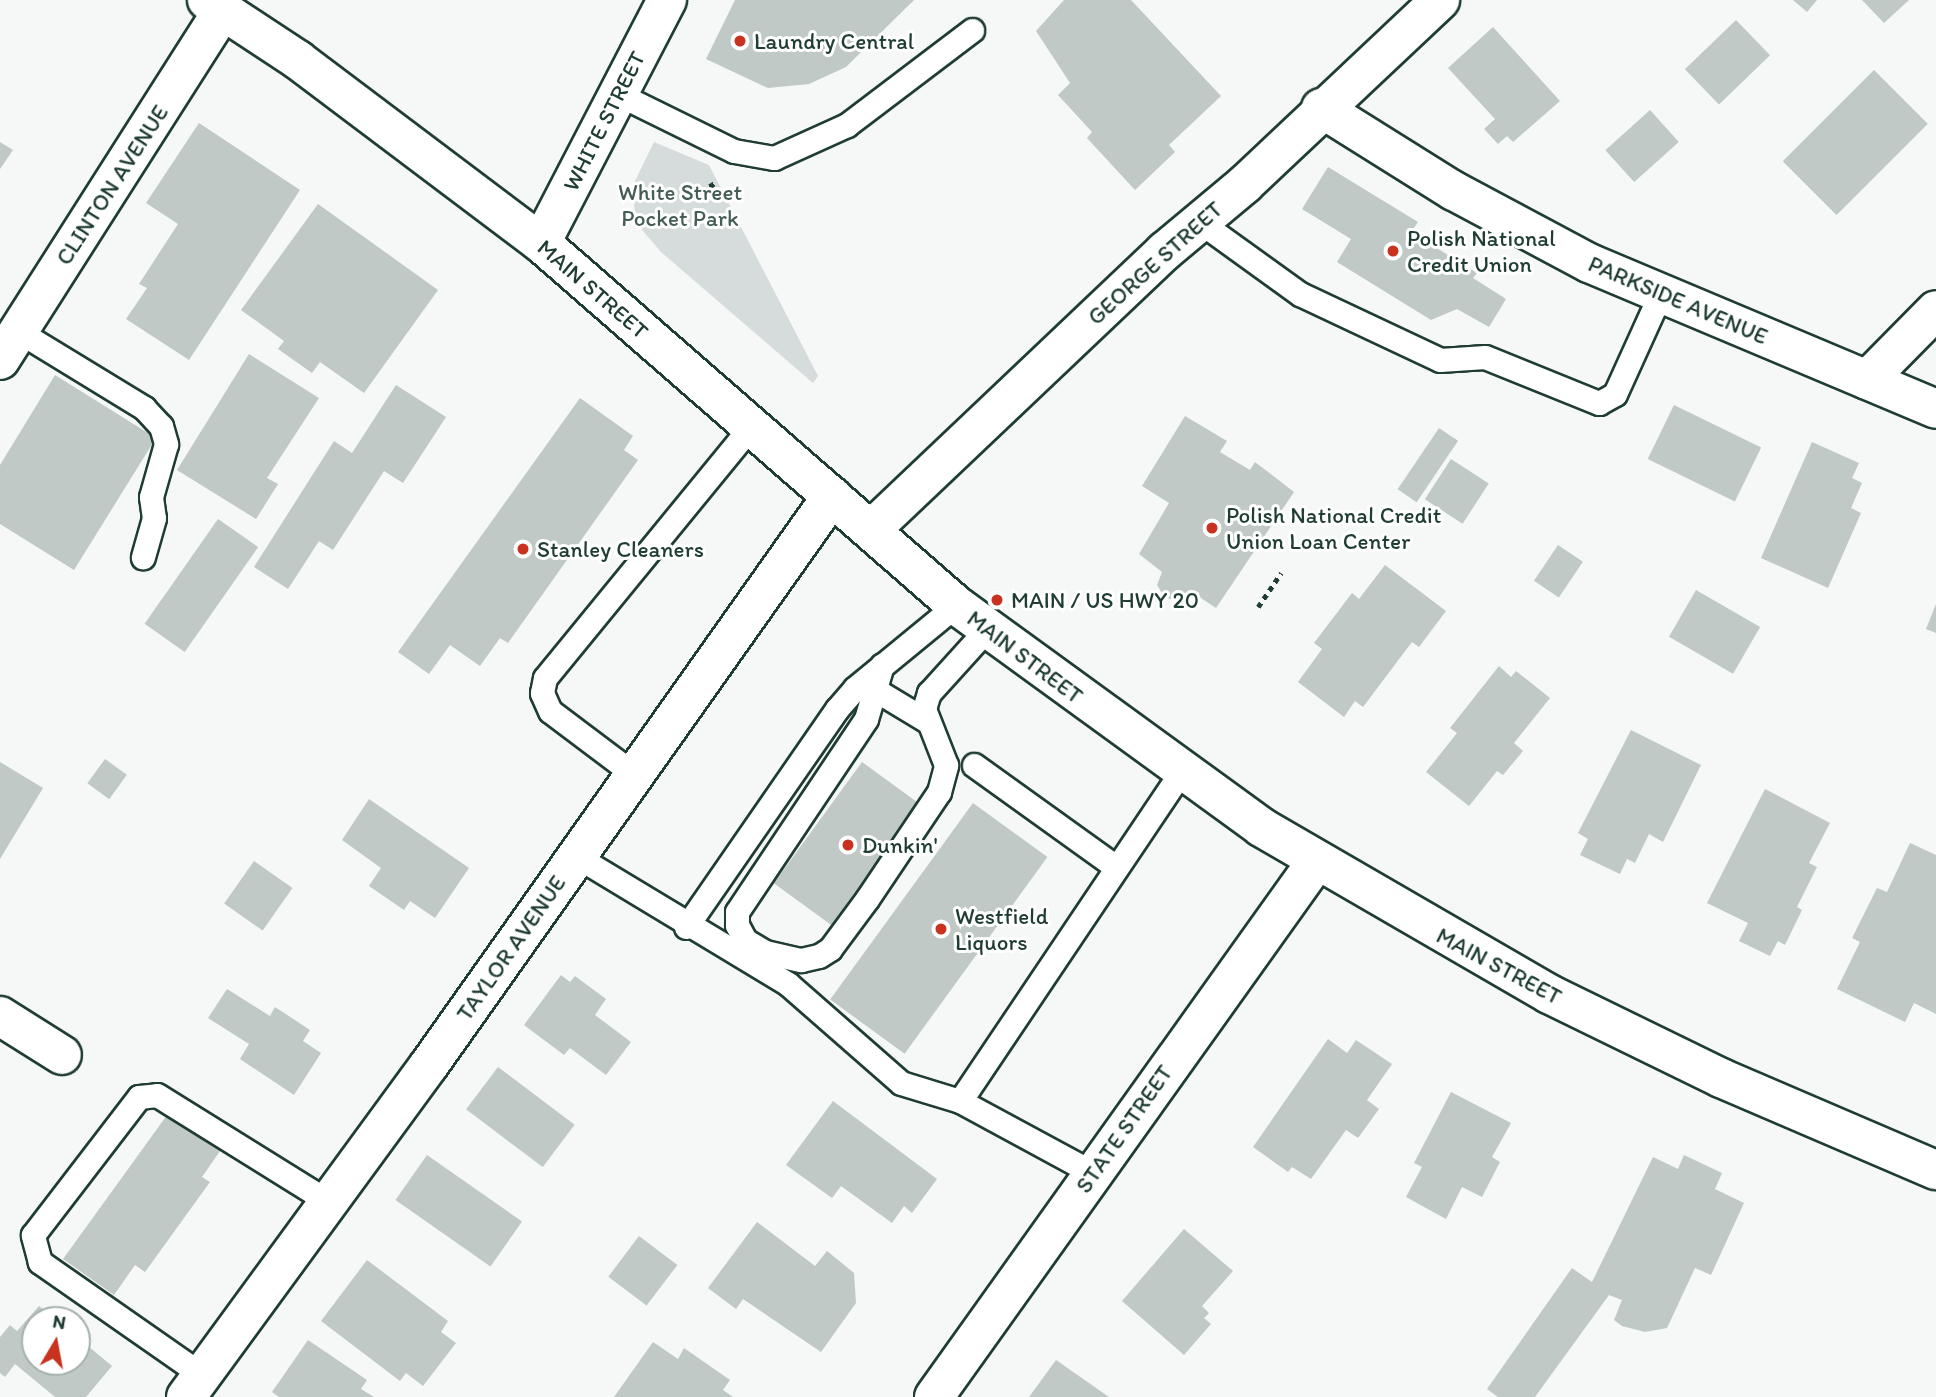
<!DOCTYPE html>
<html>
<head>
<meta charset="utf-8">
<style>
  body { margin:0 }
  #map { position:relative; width:1936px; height:1397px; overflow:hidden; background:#f6f7f7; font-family:Itim,sans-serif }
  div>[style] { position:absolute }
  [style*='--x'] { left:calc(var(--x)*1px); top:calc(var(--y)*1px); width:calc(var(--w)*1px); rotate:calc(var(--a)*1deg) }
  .green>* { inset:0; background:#d6dcdb }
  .building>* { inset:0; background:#c0c9c6; transform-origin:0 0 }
  .path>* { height:4.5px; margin-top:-2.25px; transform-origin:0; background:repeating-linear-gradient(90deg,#1f3d34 0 5px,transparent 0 10px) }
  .roads { filter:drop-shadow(2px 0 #1f3d34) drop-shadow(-2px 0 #1f3d34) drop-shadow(0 2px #1f3d34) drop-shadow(0 -2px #1f3d34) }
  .lane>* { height:23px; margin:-11.5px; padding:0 11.5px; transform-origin:11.5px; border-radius:11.5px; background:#fff }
  .street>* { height:38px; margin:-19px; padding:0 19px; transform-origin:19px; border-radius:19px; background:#fff }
  .primary>* { height:38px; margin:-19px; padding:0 19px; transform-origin:19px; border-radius:19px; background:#fff }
  .dots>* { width:19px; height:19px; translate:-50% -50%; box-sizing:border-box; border:4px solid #fff; border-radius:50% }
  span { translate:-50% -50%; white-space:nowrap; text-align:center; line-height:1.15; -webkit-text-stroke:6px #fff; paint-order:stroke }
  .poi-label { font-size:23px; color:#1f3d34 }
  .left { translate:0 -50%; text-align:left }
  .street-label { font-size:23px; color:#1f3d34 }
  .park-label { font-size:23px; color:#445d55 }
  .north { position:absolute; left:21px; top:1306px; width:70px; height:70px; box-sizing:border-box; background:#fff; border:2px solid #a5b1ae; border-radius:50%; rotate:10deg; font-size:19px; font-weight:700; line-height:28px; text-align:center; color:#1f3d34 }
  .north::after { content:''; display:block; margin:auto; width:24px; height:32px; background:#c8321e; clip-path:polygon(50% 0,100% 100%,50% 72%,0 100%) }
</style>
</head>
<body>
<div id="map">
  <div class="green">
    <i style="clip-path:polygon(654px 142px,709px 165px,818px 376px,813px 383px,661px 252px,637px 224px,634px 205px,638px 193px,631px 189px)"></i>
  </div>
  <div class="building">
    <i style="clip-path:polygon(735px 0,914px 0,846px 67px,809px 84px,768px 88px,706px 59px)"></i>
    <i style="clip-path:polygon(1064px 0,1131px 0,1221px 96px,1169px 145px,1175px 152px,1135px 190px,1087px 138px,1092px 132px,1058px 95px,1070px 83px,1036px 31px)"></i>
    <i style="clip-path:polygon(1793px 0,1817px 0,1807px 12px)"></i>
    <i style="clip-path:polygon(1862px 0,1909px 0,1884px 23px)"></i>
    <i style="left:1736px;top:20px;width:49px;height:71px;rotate:46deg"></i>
    <i style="clip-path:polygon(1493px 27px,1560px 101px,1513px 142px,1507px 136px,1498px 144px,1484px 129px,1495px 119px,1448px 68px)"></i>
    <i style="left:1874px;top:70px;width:76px;height:129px;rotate:45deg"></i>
    <i style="left:1650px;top:110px;width:43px;height:60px;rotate:48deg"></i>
    <i style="clip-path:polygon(199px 123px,300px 190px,189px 360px,126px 319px,147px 288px,139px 284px,178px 224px,146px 203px)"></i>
    <i style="clip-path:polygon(0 142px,13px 150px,0 169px)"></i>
    <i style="clip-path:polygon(1328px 167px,1418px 222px,1411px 232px,1477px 273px,1473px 278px,1506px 299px,1489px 327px,1457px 309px,1431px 320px,1337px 262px,1351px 239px,1302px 209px)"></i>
    <i style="clip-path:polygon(318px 204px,438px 290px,364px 393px,320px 362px,312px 373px,278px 349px,284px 341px,241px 310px)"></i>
    <i style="clip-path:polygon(249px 354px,319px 398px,267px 478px,278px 484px,256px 519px,177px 470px)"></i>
    <i style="clip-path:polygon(55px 375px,156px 438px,74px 570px,0 524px,0 465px)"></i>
    <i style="clip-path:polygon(396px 385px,446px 417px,403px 483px,384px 471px,333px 550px,319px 541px,288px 589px,254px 567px,334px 441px,352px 453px)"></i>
    <i style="clip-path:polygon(580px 398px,633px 436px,624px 450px,638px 460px,508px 643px,500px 638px,480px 666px,450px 645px,429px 674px,398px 652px)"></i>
    <i style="left:1674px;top:405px;width:97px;height:60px;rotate:26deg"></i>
    <i style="clip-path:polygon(1185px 416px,1227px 441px,1220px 452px,1250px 470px,1255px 462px,1294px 492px,1216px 608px,1189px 590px,1178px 600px,1165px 598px,1157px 585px,1162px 572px,1139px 554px,1169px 503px,1142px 486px)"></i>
    <i style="left:1439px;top:428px;width:23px;height:74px;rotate:34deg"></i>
    <i style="clip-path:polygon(1812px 442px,1859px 463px,1852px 478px,1862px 483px,1851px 508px,1861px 513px,1828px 588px,1761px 558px)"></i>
    <i style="left:1451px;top:459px;width:45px;height:48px;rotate:33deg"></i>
    <i style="left:218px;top:519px;width:49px;height:128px;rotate:35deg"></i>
    <i style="left:1558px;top:545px;width:30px;height:43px;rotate:34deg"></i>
    <i style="clip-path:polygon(1385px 565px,1446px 611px,1419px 647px,1412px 642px,1363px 707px,1355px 701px,1344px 717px,1298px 682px,1322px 649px,1314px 643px,1352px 593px,1359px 599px)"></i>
    <i style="left:1696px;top:590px;width:74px;height:54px;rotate:30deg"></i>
    <i style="clip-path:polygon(1936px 604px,1936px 633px,1926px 629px)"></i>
    <i style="clip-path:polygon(1499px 666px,1511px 677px,1516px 671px,1550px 698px,1514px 743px,1523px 751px,1503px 775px,1497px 771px,1469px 806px,1426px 772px,1457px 733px,1450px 728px)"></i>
    <i style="clip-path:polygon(1631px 730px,1701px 765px,1663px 842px,1649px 834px,1635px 863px,1627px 859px,1620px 874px,1580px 855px,1588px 839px,1578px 833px)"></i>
    <i style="left:105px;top:759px;width:27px;height:30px;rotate:36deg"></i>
    <i style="clip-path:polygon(0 762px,43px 788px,0 859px)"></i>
    <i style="left:862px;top:762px;width:71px;height:150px;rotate:36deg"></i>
    <i style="clip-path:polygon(1765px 789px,1830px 823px,1809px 863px,1817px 867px,1797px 907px,1802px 910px,1785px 945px,1778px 941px,1770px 956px,1739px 941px,1748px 923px,1707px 903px)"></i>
    <i style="clip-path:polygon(369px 799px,469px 868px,435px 918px,410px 901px,404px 910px,369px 886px,381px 868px,342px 840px)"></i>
    <i style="left:973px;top:803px;width:92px;height:243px;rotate:36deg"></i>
    <i style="clip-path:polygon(1910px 843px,1936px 855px,1936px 1014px,1914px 1003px,1905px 1022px,1837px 989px,1860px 942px,1852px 938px,1877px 888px,1887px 892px)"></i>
    <i style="left:254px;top:861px;width:47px;height:52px;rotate:35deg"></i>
    <i style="clip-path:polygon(561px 975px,570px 982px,575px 976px,606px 999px,595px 1015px,631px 1042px,606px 1075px,570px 1048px,564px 1055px,524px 1025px)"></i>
    <i style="clip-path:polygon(227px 989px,270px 1016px,275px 1007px,310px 1030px,303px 1041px,321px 1053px,294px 1095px,240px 1059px,249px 1044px,208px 1018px)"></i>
    <i style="clip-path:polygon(1328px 1039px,1347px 1053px,1356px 1040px,1392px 1064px,1367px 1100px,1379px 1109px,1358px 1138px,1346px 1130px,1311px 1179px,1292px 1167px,1288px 1172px,1253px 1147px)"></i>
    <i style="left:498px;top:1067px;width:96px;height:53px;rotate:37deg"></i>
    <i style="clip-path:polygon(1451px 1092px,1511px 1123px,1492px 1157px,1500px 1162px,1482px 1197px,1462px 1187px,1446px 1219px,1406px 1197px,1422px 1167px,1414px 1163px)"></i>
    <i style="clip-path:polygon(833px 1101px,937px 1179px,912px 1213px,904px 1206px,892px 1223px,841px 1186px,832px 1198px,786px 1165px)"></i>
    <i style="clip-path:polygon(170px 1111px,222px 1148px,202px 1177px,210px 1182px,145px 1272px,135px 1265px,114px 1295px,63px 1259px)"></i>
    <i style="left:427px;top:1155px;width:116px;height:55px;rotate:35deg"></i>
    <i style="clip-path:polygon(1684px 1155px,1722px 1173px,1715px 1189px,1744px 1203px,1711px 1275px,1695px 1268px,1667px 1328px,1645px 1332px,1622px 1326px,1614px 1320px,1622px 1300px,1609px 1295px,1535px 1397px,1498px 1397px,1487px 1389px,1572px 1268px,1592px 1282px,1653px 1157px,1678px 1169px)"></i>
    <i style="clip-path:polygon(757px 1222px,815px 1266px,827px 1251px,854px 1273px,856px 1303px,821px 1352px,743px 1299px,736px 1309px,708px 1288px)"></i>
    <i style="clip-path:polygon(1184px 1229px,1233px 1271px,1202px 1306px,1209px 1313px,1204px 1318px,1211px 1324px,1184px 1355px,1122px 1301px)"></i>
    <i style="left:639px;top:1236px;width:48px;height:51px;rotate:37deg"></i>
    <i style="clip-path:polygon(367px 1260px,448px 1321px,441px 1332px,456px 1343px,423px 1386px,406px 1373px,400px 1381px,321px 1321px)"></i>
    <i style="clip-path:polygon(39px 1306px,56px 1320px,35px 1320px,35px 1362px,77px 1362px,77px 1337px,112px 1366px,86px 1397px,55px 1397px,15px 1364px,5px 1377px,0 1373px,0 1337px,10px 1325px,17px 1331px)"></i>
    <i style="clip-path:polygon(308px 1340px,367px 1380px,361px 1389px,374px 1397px,279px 1397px,272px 1392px)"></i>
    <i style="clip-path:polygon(653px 1342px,678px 1359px,684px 1348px,730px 1380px,723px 1390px,733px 1397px,614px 1397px)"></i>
    <i style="clip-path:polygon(1056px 1360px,1109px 1397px,1029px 1397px)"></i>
  </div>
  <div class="path">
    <i style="--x:701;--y:192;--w:17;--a:-33"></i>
    <i style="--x:1258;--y:607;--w:41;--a:-55.9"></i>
  </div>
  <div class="roads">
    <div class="lane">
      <i style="--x:618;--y:94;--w:129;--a:26.2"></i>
      <i style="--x:734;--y:151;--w:41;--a:9.9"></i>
      <i style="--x:774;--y:158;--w:80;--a:-24.3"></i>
      <i style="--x:847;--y:125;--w:157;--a:-37.2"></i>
      <i style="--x:1200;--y:222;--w:123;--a:35.8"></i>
      <i style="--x:1300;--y:294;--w:155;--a:25.2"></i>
      <i style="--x:1440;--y:360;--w:45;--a:-3.8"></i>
      <i style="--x:1485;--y:357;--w:123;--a:22"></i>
      <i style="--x:1599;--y:403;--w:18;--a:-29"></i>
      <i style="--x:1615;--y:394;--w:109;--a:-65.6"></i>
      <i style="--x:18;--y:331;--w:148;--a:31.4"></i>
      <i style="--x:144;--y:408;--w:25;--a:47"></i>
      <i style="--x:161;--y:426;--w:19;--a:74"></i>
      <i style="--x:166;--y:444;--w:55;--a:105.8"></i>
      <i style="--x:151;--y:497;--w:21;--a:82"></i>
      <i style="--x:154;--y:518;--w:41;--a:105.8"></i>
      <i style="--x:882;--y:665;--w:56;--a:106.5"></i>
      <i style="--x:866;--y:719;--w:232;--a:123.8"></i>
      <i style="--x:737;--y:912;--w:13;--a:90"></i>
      <i style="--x:737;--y:925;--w:17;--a:62"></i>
      <i style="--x:745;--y:940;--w:23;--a:31"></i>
      <i style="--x:765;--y:952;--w:37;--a:13"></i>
      <i style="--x:801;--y:960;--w:18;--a:-13"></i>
      <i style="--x:819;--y:956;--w:13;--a:-32"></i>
      <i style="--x:830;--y:949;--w:62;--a:-53.5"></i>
      <i style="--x:867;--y:899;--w:129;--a:-56.1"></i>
      <i style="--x:939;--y:792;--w:28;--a:-75"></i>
      <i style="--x:946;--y:765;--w:60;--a:-111.4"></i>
      <i style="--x:924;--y:709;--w:17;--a:-73"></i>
      <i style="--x:929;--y:693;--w:86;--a:-47.8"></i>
      <i style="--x:864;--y:683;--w:74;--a:31.1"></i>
      <i style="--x:974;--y:765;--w:175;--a:35.7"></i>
      <i style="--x:635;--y:775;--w:106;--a:-143"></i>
      <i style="--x:550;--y:711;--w:20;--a:-114"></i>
      <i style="--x:542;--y:693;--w:15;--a:-79"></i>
      <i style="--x:545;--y:678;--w:325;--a:-50.7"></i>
      <i style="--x:576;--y:856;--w:248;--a:31.1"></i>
      <i style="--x:788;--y:984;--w:150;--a:41.2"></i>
      <i style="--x:901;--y:1083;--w:62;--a:17"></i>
      <i style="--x:960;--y:1101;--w:151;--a:28.4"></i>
      <i style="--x:686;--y:927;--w:265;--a:-55.3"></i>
      <i style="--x:837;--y:709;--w:28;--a:-49"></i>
      <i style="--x:855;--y:688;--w:131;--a:-39.4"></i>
      <i style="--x:960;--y:1101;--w:396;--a:-56.1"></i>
      <i style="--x:202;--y:1375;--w:198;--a:-145.1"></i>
      <i style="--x:40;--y:1262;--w:28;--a:-105"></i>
      <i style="--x:33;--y:1235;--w:174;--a:-52.5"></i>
      <i style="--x:139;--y:1097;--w:18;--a:-6"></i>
      <i style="--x:157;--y:1095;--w:203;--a:31.9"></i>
    </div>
    <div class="street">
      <i style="--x:1321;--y:108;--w:157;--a:32"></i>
      <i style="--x:1454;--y:191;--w:153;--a:28.1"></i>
      <i style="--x:1589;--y:263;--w:376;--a:22.8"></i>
      <i style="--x:541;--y:243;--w:274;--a:-62.6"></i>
      <i style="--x:0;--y:360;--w:415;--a:-57.5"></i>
      <i style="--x:1867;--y:380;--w:98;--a:-45.4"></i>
      <i style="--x:872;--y:529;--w:404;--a:-43.5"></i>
      <i style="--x:1165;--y:251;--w:104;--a:-39.9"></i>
      <i style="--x:1245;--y:184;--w:268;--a:-43.3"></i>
      <i style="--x:0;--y:1016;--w:73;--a:32.2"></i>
      <i style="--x:186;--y:1397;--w:411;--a:-53.8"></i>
      <i style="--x:429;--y:1065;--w:697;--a:-54.69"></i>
      <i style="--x:934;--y:1397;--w:657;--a:-54.47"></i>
    </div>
    <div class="primary">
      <i style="--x:207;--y:0;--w:109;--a:33.4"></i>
      <i style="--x:298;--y:60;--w:304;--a:37"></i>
      <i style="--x:541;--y:243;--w:551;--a:41.1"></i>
      <i style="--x:956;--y:605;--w:377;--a:36"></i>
      <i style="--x:1261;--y:827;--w:333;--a:30.1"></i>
      <i style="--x:1549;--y:994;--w:191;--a:26"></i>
      <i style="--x:1721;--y:1078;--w:234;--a:23.2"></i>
    </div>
  </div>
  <div class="dots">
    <i style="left:740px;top:41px;background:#c8321e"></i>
    <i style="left:1393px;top:251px;background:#c8321e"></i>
    <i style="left:1212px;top:528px;background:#c8321e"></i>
    <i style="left:523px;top:549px;background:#c8321e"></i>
    <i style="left:997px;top:600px;background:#c8321e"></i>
    <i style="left:848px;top:845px;background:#c8321e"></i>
    <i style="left:941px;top:929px;background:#c8321e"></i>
  </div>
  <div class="poi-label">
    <span class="left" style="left:754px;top:41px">Laundry Central</span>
    <span class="left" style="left:1407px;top:251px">Polish National<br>Credit Union</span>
    <span class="left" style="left:1226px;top:528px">Polish National Credit<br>Union Loan Center</span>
    <span class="left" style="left:537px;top:549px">Stanley Cleaners</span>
    <span class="left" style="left:1011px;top:600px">MAIN / US HWY 20</span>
    <span class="left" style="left:862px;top:845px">Dunkin'</span>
    <span class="left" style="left:955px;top:929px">Westfield<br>Liquors</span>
  </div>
  <div class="street-label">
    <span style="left:604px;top:121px;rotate:-63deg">WHITE STREET</span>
    <span style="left:112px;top:185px;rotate:-57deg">CLINTON AVENUE</span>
    <span style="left:1155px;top:263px;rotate:-42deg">GEORGE STREET</span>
    <span style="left:593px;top:289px;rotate:41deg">MAIN STREET</span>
    <span style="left:1678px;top:300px;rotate:23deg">PARKSIDE AVENUE</span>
    <span style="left:1025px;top:657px;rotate:37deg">MAIN STREET</span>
    <span style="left:511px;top:948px;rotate:-55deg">TAYLOR AVENUE</span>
    <span style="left:1499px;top:966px;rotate:28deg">MAIN STREET</span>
    <span style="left:1124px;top:1129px;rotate:-55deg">STATE STREET</span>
  </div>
  <div class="park-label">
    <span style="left:680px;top:205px">White Street<br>Pocket Park</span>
  </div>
  <div class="north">N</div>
</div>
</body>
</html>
